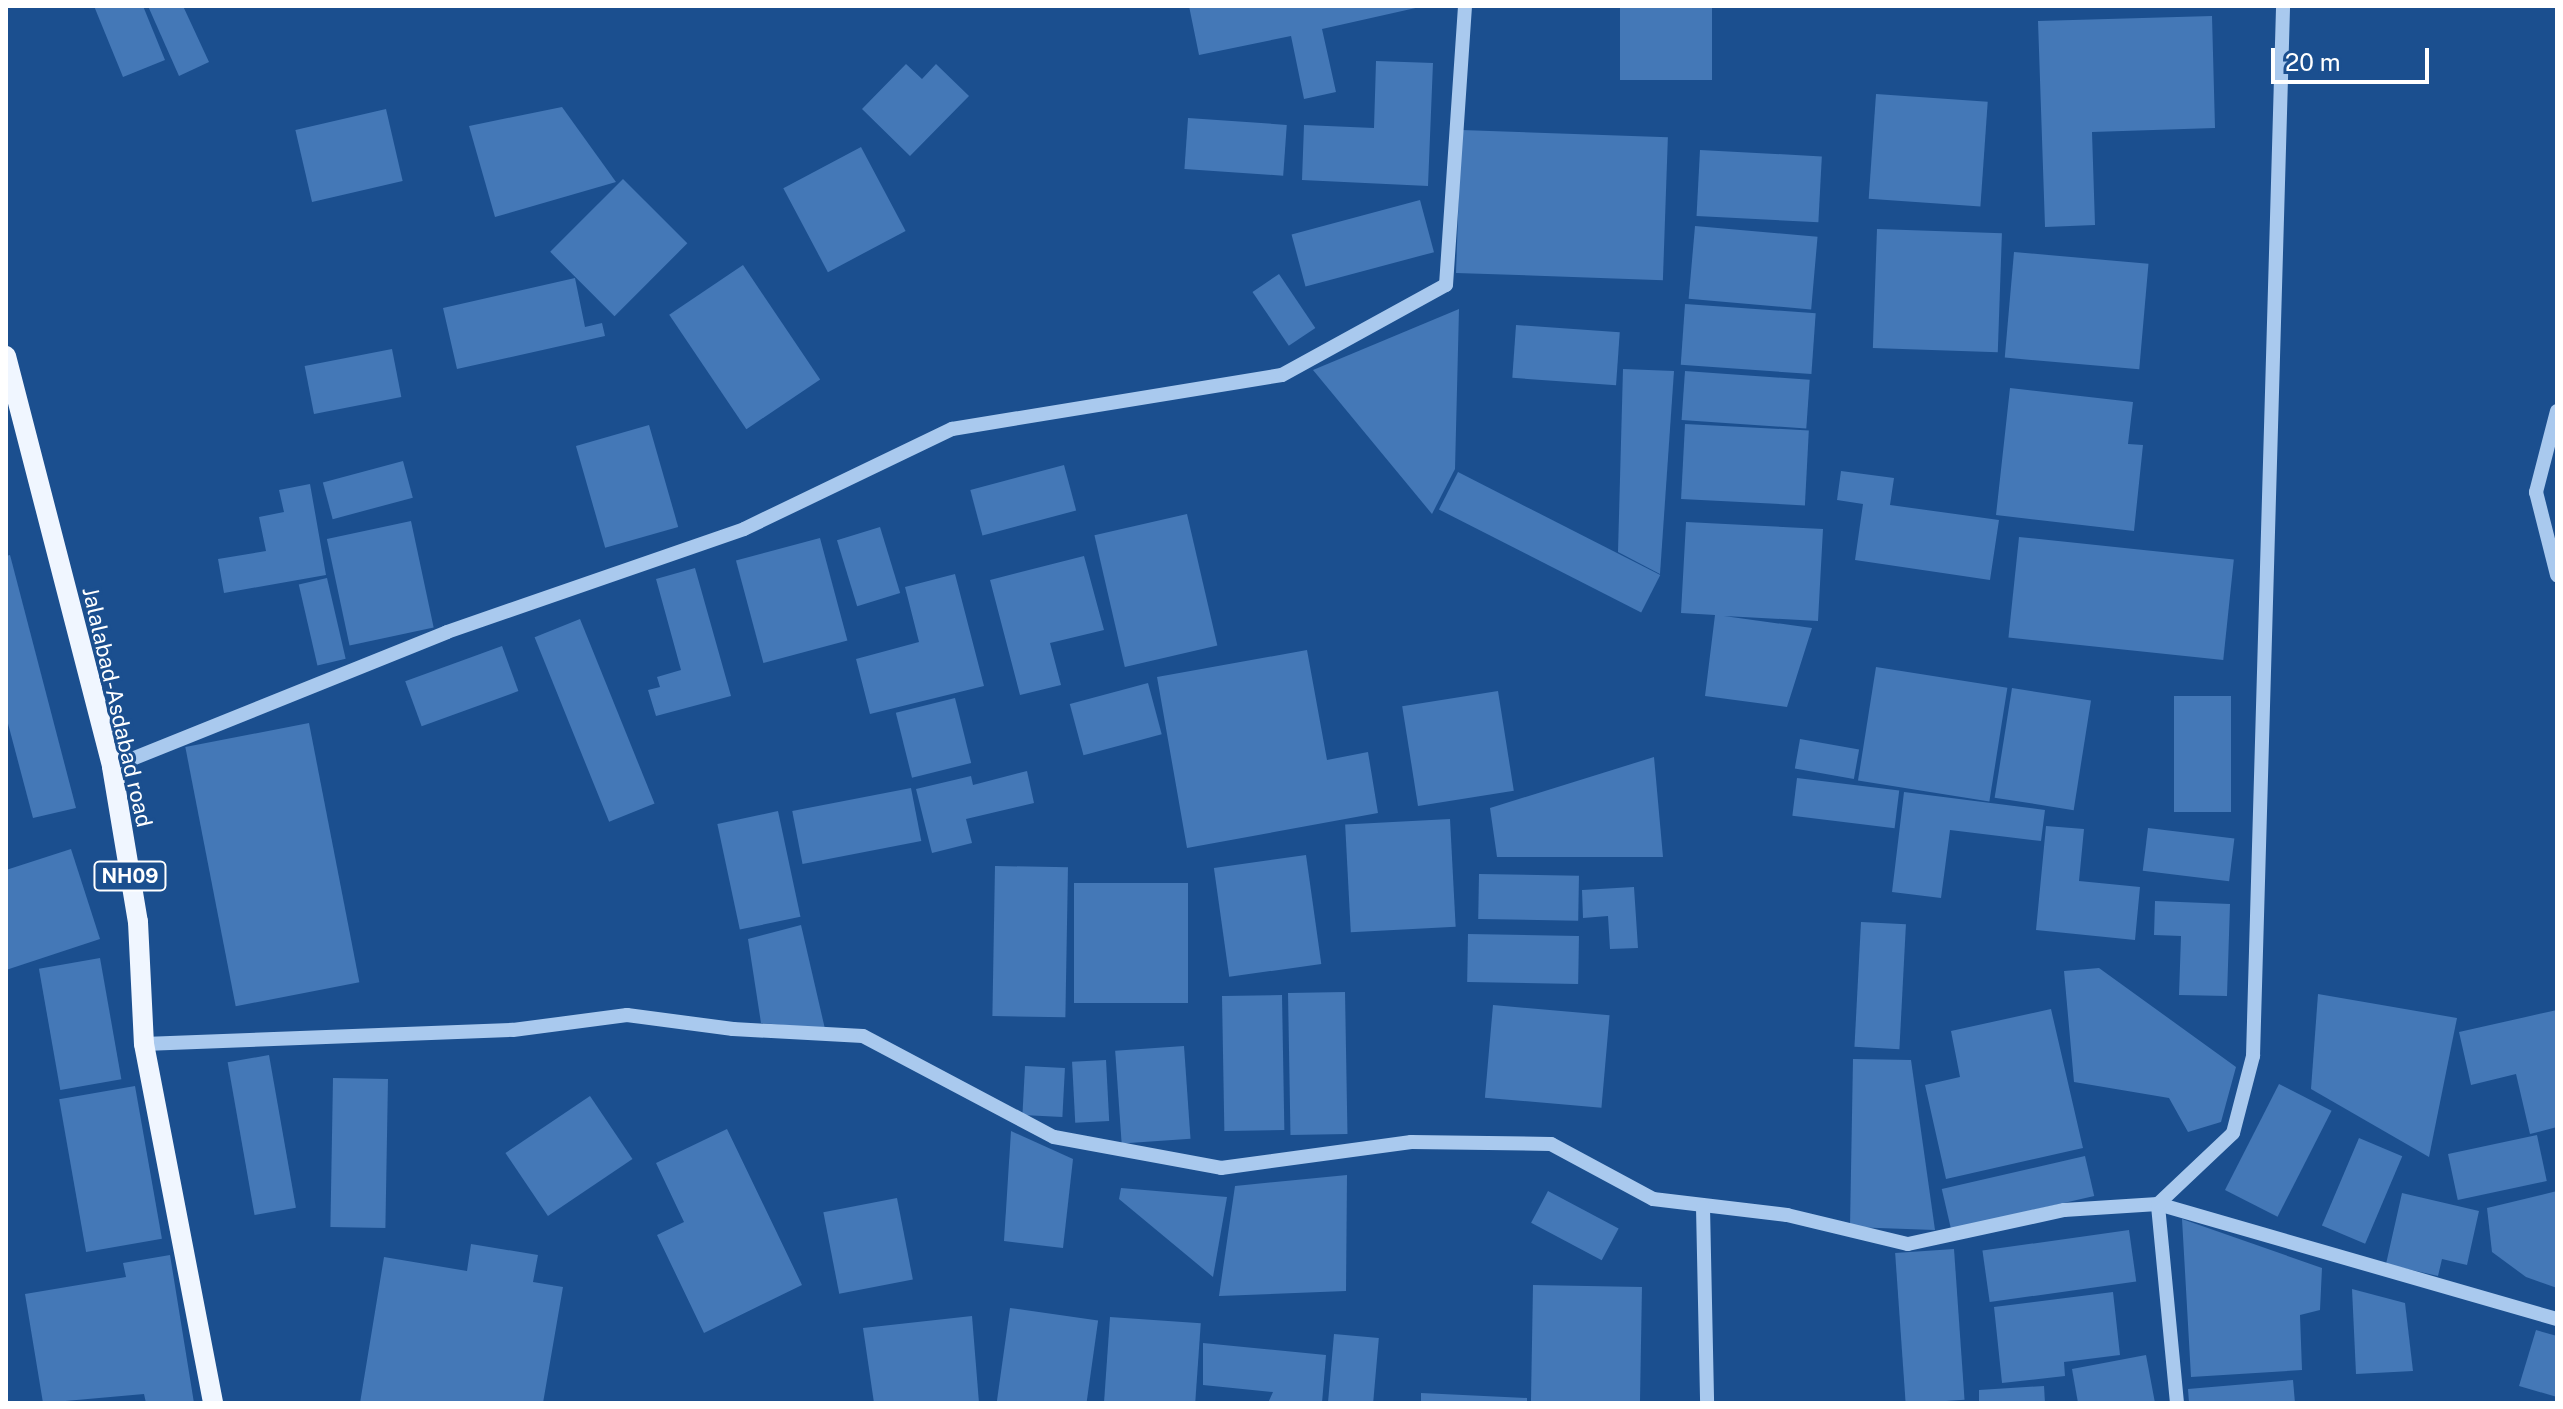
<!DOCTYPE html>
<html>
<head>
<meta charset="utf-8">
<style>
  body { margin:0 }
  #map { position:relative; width:2563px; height:1409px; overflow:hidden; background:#1b4f8f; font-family:"Public Sans",sans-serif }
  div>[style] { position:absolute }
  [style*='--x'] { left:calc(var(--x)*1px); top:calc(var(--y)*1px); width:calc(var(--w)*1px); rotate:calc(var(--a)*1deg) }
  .building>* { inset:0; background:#4478b7; transform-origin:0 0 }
  .minor>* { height:14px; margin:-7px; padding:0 7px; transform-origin:7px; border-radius:7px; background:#a9c9ee }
  .major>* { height:20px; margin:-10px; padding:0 10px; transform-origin:10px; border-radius:10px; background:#f0f6ff }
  span { translate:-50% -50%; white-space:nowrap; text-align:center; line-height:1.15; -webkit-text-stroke:6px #1b4f8f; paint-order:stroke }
  .shield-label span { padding:2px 6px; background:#1b4f8f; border:2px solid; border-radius:6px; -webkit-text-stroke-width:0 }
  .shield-label { font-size:20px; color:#fff; font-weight:700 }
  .street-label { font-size:22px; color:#fff }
  .frame { position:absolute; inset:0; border:8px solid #fff; pointer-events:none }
  .scale { position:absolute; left:2271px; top:48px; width:158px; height:36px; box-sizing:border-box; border:4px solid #fff; border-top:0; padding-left:10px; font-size:24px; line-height:28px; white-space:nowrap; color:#fff; -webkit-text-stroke:6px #1b4f8f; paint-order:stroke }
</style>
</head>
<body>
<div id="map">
  <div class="building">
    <i style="clip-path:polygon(94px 6px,143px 6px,165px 60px,123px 77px)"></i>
    <i style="clip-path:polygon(148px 6px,183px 6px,209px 62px,179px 76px)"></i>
    <i style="clip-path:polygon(1189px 6px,1420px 6px,1420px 7px,1322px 29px,1336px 92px,1304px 99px,1291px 36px,1199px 55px)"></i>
    <i style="left:1620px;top:6px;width:92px;height:74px"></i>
    <i style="clip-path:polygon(2212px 16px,2215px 128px,2092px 132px,2095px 225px,2045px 227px,2038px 21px)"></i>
    <i style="clip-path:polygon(1376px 61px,1433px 63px,1428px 186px,1302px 180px,1304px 125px,1374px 128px)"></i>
    <i style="clip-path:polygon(906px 64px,922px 79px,936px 64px,969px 96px,910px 156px,862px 109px)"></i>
    <i style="left:1876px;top:94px;width:112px;height:105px;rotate:4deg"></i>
    <i style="clip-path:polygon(562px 107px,616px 182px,495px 217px,469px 126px)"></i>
    <i style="left:386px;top:109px;width:74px;height:93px;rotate:77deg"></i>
    <i style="left:1188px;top:118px;width:99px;height:51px;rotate:4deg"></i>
    <i style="left:1461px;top:130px;width:207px;height:143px;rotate:2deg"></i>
    <i style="left:861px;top:147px;width:95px;height:88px;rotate:62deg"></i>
    <i style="left:1700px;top:150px;width:122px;height:66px;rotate:3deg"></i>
    <i style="left:623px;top:179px;width:91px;height:103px;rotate:45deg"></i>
    <i style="left:1420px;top:200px;width:54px;height:133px;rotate:75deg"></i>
    <i style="left:1695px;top:226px;width:123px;height:73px;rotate:5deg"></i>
    <i style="left:1877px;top:229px;width:125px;height:119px;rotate:2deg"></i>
    <i style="left:2014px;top:252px;width:135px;height:106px;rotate:5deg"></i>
    <i style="left:743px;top:265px;width:138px;height:89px;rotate:56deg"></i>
    <i style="left:1279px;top:274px;width:65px;height:32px;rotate:56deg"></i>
    <i style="clip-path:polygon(575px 278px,585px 327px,602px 323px,605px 336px,457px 369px,443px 308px)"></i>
    <i style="left:1685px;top:304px;width:131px;height:61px;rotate:4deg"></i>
    <i style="clip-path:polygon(1459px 309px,1455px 469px,1432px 514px,1313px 370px)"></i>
    <i style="left:1516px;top:325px;width:104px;height:53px;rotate:4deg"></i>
    <i style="left:392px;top:349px;width:49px;height:89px;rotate:79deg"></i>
    <i style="clip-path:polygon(1623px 369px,1674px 371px,1660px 574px,1618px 552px)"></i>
    <i style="left:1685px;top:371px;width:125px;height:49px;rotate:4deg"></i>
    <i style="clip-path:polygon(2010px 388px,2133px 402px,2128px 444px,2143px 445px,2134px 531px,1996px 515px)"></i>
    <i style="left:1685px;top:424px;width:124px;height:75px;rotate:3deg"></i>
    <i style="left:649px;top:425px;width:106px;height:76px;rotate:74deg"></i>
    <i style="left:403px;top:461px;width:38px;height:83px;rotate:75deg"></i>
    <i style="left:1064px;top:465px;width:47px;height:97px;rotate:75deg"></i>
    <i style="clip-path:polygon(1841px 471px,1894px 478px,1890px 505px,1999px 520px,1990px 580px,1855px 560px,1863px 504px,1837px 500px)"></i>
    <i style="left:1458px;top:472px;width:227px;height:42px;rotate:27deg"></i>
    <i style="clip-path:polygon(310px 484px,326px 575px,224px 593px,218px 559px,266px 551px,259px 517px,284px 512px,279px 490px)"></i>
    <i style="left:1187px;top:514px;width:135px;height:95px;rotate:77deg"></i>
    <i style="left:411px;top:521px;width:109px;height:86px;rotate:78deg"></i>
    <i style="clip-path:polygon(1686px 522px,1823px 529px,1818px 621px,1724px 616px,1812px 628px,1787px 707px,1705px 696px,1715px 615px,1681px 613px)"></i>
    <i style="left:880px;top:527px;width:69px;height:45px;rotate:73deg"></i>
    <i style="left:2019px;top:537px;width:216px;height:101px;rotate:6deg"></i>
    <i style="left:820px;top:538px;width:106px;height:87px;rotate:75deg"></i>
    <i style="clip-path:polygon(10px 555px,76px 808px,33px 818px,6px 716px,6px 556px)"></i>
    <i style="clip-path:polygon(1084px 556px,1104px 630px,1050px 643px,1061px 685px,1020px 695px,990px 580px)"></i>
    <i style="clip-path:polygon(695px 568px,731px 696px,656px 716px,648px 690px,660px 687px,657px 677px,681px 670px,656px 579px)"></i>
    <i style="clip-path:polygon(955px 574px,984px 686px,870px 714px,856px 659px,919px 642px,905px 587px)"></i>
    <i style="left:327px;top:578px;width:83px;height:29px;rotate:77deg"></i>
    <i style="left:580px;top:619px;width:199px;height:49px;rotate:68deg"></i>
    <i style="left:502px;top:646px;width:48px;height:103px;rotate:70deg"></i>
    <i style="clip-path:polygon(1307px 650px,1327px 760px,1368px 752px,1378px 813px,1187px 848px,1157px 677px)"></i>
    <i style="left:1876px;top:667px;width:133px;height:115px;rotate:9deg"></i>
    <i style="left:1148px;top:683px;width:53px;height:81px;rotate:75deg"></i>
    <i style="left:2012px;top:688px;width:80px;height:111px;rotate:9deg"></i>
    <i style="left:1498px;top:691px;width:101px;height:97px;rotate:81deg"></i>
    <i style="left:2174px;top:696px;width:57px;height:116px"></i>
    <i style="left:955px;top:698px;width:67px;height:61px;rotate:76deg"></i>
    <i style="left:309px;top:723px;width:264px;height:126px;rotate:79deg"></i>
    <i style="left:1800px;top:739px;width:60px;height:30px;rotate:10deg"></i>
    <i style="clip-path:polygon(1654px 757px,1663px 857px,1497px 857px,1490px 808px)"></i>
    <i style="clip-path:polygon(1027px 771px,1034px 803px,966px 819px,972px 843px,932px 853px,916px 789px,971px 776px,973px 785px)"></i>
    <i style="left:1797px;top:778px;width:103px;height:38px;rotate:7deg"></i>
    <i style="left:911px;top:788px;width:54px;height:121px;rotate:79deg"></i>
    <i style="clip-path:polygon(1904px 792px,2045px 810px,2041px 841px,1950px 830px,1941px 898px,1892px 892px)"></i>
    <i style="left:778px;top:811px;width:108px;height:62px;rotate:78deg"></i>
    <i style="left:1450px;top:819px;width:108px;height:105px;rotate:87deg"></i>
    <i style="clip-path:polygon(2046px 826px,2084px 829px,2079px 881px,2140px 887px,2135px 940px,2036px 930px)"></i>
    <i style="left:2148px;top:828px;width:87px;height:43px;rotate:7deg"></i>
    <i style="clip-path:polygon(71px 849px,100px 939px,6px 970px,6px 870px)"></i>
    <i style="left:1306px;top:855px;width:110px;height:93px;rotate:82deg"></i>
    <i style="left:995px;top:866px;width:73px;height:150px;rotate:1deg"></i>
    <i style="left:1479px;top:874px;width:100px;height:45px;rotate:1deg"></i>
    <i style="left:1188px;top:883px;width:120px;height:114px;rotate:90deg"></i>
    <i style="clip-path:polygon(1634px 887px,1638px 948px,1610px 949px,1608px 916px,1583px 918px,1582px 890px)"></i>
    <i style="clip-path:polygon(2155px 901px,2230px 904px,2227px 996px,2179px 995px,2181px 936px,2154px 935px)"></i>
    <i style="left:1861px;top:922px;width:45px;height:125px;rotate:3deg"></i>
    <i style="clip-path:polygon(801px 925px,825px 1029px,761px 1023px,748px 939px)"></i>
    <i style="left:1468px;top:934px;width:111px;height:48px;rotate:1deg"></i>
    <i style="left:100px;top:958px;width:123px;height:62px;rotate:80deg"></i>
    <i style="clip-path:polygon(2099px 968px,2236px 1067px,2221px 1122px,2188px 1132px,2169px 1098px,2074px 1082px,2064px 971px)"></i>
    <i style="left:1345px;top:992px;width:142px;height:57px;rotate:89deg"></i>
    <i style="clip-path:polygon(2318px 994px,2457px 1018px,2429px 1157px,2311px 1089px)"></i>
    <i style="left:1282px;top:995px;width:135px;height:60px;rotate:89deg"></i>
    <i style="left:1493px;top:1005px;width:117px;height:93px;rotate:5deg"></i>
    <i style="clip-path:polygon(2051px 1009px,2083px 1148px,1946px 1179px,1925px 1085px,1960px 1077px,1951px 1031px)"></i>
    <i style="clip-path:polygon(2557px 1010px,2557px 1127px,2530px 1134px,2516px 1074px,2471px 1085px,2459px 1032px)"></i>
    <i style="left:1184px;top:1046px;width:93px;height:69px;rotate:86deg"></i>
    <i style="left:269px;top:1055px;width:155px;height:42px;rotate:80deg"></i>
    <i style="clip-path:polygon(1853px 1059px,1911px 1060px,1935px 1230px,1850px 1227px)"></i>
    <i style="left:1106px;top:1060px;width:61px;height:34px;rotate:87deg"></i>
    <i style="left:1025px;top:1066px;width:40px;height:49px;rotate:3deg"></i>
    <i style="left:333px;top:1078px;width:55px;height:149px;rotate:1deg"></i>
    <i style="left:2279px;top:1084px;width:59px;height:119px;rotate:27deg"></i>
    <i style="left:135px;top:1086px;width:155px;height:77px;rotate:80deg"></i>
    <i style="left:590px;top:1096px;width:76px;height:102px;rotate:56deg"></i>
    <i style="clip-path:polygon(727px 1129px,802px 1285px,704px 1333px,657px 1235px,684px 1222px,656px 1163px)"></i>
    <i style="clip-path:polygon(1011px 1131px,1073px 1159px,1063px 1248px,1004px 1241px)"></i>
    <i style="left:2537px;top:1135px;width:47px;height:91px;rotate:78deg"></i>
    <i style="left:2359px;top:1138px;width:47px;height:95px;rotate:23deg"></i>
    <i style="left:2085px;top:1156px;width:41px;height:147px;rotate:77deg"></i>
    <i style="clip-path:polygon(1347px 1175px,1346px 1291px,1219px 1296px,1235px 1186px)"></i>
    <i style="clip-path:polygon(1121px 1188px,1227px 1197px,1213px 1277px,1119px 1199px)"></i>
    <i style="left:1548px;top:1191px;width:80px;height:36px;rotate:28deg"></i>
    <i style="clip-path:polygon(2557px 1191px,2557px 1288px,2526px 1277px,2492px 1252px,2487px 1208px)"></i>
    <i style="clip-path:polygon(2402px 1193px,2479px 1211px,2467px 1265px,2442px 1259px,2438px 1276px,2386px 1264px)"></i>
    <i style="left:897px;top:1198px;width:83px;height:75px;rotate:79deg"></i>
    <i style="clip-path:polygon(2182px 1219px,2322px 1268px,2320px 1310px,2300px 1315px,2302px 1370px,2191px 1377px)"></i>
    <i style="left:2129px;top:1230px;width:52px;height:148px;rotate:82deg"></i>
    <i style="clip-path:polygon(471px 1244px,538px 1255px,533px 1282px,563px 1287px,543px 1403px,360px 1403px,384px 1257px,467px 1271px)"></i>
    <i style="left:1954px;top:1249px;width:151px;height:59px;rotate:86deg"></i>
    <i style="clip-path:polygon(170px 1255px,194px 1403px,146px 1403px,144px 1394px,43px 1403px,25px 1294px,126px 1277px,123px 1263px)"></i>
    <i style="left:1533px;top:1285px;width:109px;height:118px;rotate:1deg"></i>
    <i style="clip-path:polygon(2352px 1289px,2405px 1303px,2413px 1371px,2356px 1374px)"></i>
    <i style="clip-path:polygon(2113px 1292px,2120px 1355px,2064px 1362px,2065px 1376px,2002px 1383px,1994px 1307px)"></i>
    <i style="left:1010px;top:1308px;width:89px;height:96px;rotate:8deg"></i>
    <i style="clip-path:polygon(972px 1316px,979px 1403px,874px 1403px,863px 1328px)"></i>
    <i style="left:1110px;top:1317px;width:91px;height:86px;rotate:4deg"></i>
    <i style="clip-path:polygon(2536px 1330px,2557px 1336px,2557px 1397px,2519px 1386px)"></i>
    <i style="left:1334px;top:1334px;width:45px;height:69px;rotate:5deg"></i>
    <i style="clip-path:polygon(1203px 1343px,1326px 1355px,1322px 1403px,1268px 1403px,1273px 1392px,1203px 1385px)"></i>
    <i style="clip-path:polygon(2146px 1355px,2155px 1403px,2078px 1403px,2072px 1369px)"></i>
    <i style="clip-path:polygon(2293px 1380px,2295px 1403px,2189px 1403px,2188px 1389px)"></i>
    <i style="clip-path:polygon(2044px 1386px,2045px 1403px,1979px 1403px,1979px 1390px)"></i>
    <i style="clip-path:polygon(1421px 1393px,1527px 1398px,1527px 1403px,1421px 1403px)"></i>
  </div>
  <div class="minor">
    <i style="--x:2557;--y:411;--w:84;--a:104.5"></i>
    <i style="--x:2536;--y:492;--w:86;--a:75.8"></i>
    <i style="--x:112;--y:767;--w:361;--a:-21.9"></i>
    <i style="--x:447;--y:632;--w:314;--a:-19.1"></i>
    <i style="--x:744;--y:529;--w:231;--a:-25.7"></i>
    <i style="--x:952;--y:429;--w:334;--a:-9.3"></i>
    <i style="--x:1282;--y:375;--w:187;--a:-28.8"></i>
    <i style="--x:1446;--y:285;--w:280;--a:-86.1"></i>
    <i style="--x:144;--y:1044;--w:369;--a:-2.2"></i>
    <i style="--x:513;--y:1030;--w:115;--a:-7.5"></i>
    <i style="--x:627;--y:1015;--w:107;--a:7.5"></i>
    <i style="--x:733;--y:1029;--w:130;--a:3.1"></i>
    <i style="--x:863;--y:1036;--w:216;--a:27.9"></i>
    <i style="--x:1054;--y:1137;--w:170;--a:10.5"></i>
    <i style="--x:1221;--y:1168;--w:192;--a:-7.8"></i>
    <i style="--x:1411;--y:1142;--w:140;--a:0.8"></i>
    <i style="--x:1551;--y:1144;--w:116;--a:28.3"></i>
    <i style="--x:1653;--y:1199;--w:135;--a:6.8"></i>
    <i style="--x:1787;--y:1215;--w:124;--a:13.5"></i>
    <i style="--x:1908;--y:1244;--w:160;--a:-12.3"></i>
    <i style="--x:2064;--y:1210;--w:94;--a:-3.7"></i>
    <i style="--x:2158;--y:1204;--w:415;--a:16.1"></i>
    <i style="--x:1703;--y:1207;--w:196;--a:88.8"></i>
    <i style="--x:2177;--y:1403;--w:200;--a:-95.5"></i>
    <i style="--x:2158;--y:1204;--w:103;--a:-43.4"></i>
    <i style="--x:2233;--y:1133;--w:80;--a:-75.4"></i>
    <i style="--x:2253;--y:1056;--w:1050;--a:-88.36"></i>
  </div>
  <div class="major">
    <i style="--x:6;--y:356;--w:424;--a:75.5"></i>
    <i style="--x:112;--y:767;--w:157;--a:80.5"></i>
    <i style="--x:138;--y:922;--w:122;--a:87.2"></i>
    <i style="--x:144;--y:1044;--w:366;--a:79.1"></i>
  </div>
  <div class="shield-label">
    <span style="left:130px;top:876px">NH09</span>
  </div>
  <div class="street-label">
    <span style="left:117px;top:707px;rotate:77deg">Jalalabad-Asdabad road</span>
  </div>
  <div class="frame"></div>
  <div class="scale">20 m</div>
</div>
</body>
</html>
